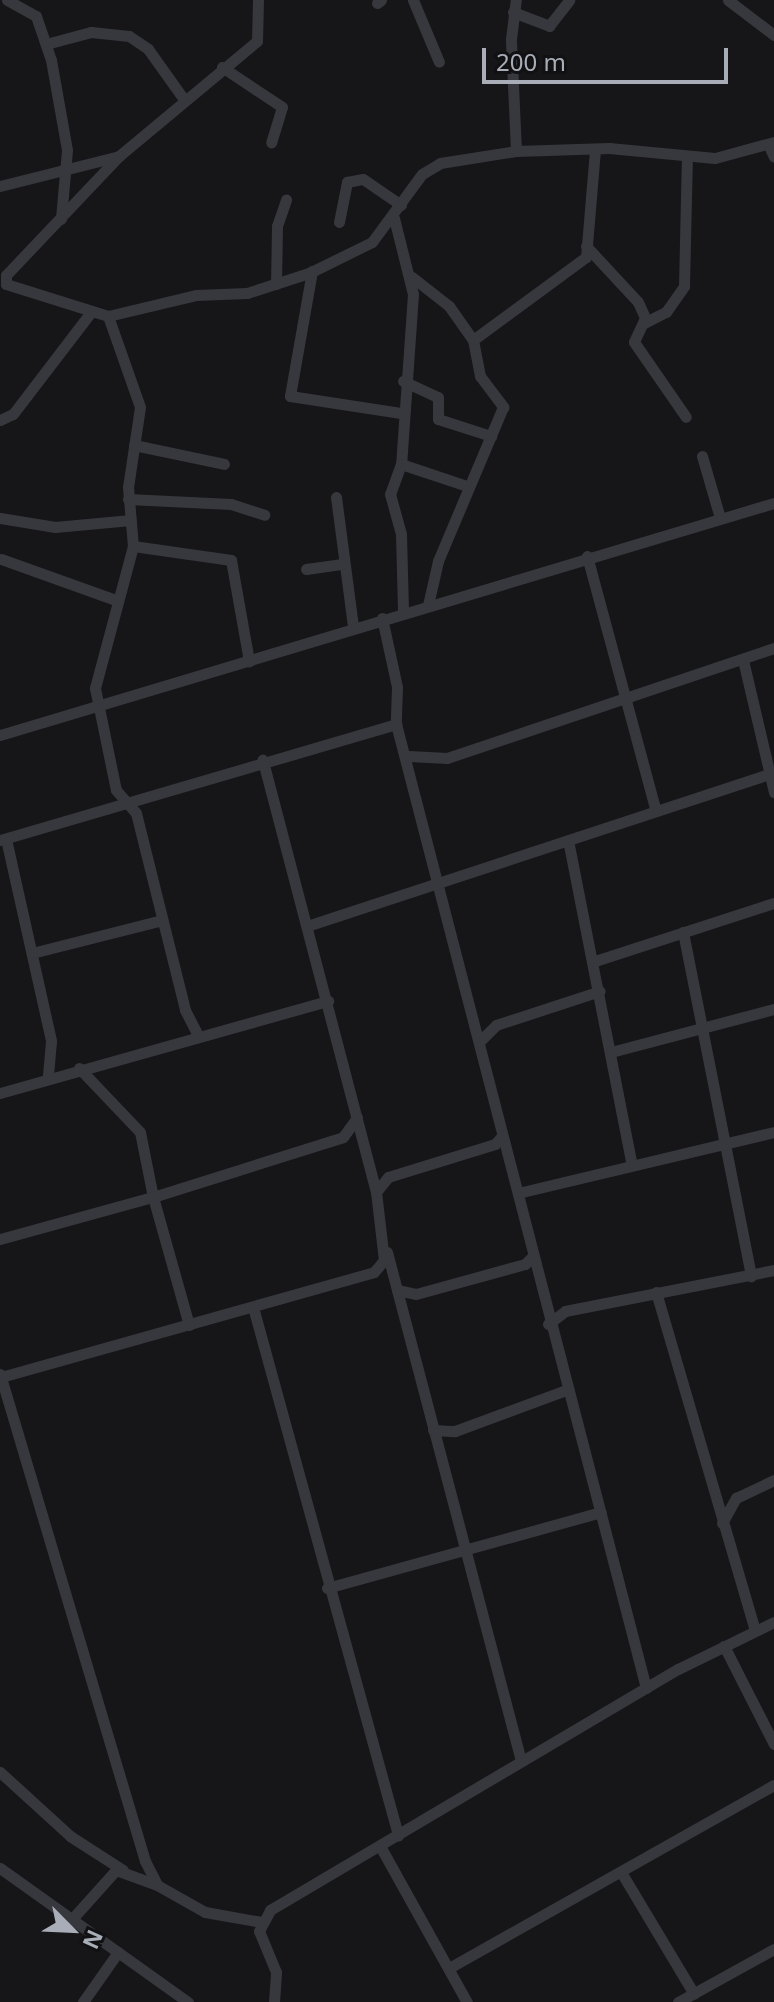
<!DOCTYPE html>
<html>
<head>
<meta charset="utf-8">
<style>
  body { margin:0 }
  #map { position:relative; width:774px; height:2002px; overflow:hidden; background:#161618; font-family:"Noto Sans",sans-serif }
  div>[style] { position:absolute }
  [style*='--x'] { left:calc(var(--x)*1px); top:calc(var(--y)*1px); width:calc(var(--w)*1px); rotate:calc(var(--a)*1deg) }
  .minor>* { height:11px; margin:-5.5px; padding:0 5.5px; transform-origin:5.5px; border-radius:5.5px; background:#37383d }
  span { translate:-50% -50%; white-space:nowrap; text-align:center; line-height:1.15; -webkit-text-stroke:6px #111113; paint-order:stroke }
  .north { position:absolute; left:32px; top:1890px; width:80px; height:80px; -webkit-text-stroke:6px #111113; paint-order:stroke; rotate:114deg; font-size:22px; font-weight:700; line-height:32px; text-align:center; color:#a8adb8 }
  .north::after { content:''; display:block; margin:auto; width:28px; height:36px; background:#a8adb8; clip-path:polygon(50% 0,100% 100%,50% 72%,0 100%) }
  .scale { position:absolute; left:482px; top:48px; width:246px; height:36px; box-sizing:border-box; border:4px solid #a8adb8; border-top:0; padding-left:10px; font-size:24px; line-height:28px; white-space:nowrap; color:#a8adb8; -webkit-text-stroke:6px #111113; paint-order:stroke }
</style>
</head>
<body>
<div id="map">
  <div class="minor">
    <i style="--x:7;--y:0;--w:33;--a:29"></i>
    <i style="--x:36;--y:16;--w:46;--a:71.2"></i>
    <i style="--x:51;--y:60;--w:91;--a:79.9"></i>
    <i style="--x:67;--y:150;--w:69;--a:95"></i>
    <i style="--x:258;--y:0;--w:41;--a:91.4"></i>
    <i style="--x:257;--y:41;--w:180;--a:140.2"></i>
    <i style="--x:119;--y:156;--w:164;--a:133.5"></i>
    <i style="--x:6;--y:275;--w:9;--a:90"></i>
    <i style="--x:6;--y:284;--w:107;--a:17.4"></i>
    <i style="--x:108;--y:316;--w:90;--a:-13.4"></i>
    <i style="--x:196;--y:295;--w:51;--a:-2.2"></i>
    <i style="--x:247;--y:293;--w:65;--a:-17.9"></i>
    <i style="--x:309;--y:273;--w:70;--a:-26.2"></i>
    <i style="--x:372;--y:242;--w:84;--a:-53.7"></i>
    <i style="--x:422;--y:174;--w:21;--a:-31"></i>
    <i style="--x:440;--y:163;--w:77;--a:-9"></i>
    <i style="--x:516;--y:151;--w:93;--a:-1.8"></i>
    <i style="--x:609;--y:148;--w:106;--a:5.4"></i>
    <i style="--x:715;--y:158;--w:61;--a:-15.2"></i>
    <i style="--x:413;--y:0;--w:67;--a:67.2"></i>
    <i style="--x:728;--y:0;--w:58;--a:37.3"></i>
    <i style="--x:377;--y:3;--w:5;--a:-37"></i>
    <i style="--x:513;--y:12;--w:39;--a:21"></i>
    <i style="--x:549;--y:26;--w:33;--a:-52"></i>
    <i style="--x:46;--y:44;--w:47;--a:-14.9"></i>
    <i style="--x:91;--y:32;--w:38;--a:6"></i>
    <i style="--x:129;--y:36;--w:23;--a:34"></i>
    <i style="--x:148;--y:49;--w:60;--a:54.5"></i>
    <i style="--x:222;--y:67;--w:72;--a:33.7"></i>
    <i style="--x:282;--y:107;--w:37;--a:107"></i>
    <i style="--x:768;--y:144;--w:14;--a:65"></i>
    <i style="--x:516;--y:151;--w:112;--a:-92.6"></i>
    <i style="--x:511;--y:39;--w:39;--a:-83"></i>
    <i style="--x:0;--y:186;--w:123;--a:-14.1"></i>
    <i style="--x:394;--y:218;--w:78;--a:76"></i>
    <i style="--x:413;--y:294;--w:170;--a:94"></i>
    <i style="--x:401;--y:464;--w:32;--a:110"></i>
    <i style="--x:390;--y:494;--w:41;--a:74.6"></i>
    <i style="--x:401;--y:534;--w:79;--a:88.5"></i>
    <i style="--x:339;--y:222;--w:41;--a:-78.7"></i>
    <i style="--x:347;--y:182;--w:16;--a:-11"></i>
    <i style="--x:363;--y:179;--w:46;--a:34.4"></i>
    <i style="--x:586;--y:246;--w:76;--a:47.1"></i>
    <i style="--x:638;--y:302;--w:17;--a:66"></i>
    <i style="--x:645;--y:318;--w:26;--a:115"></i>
    <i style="--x:634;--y:342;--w:91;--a:55.3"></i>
    <i style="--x:312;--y:271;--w:127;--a:100"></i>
    <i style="--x:290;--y:396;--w:112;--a:8.7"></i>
    <i style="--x:412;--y:277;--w:47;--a:38.1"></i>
    <i style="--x:449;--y:306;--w:42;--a:54.8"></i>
    <i style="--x:473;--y:340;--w:37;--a:79"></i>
    <i style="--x:480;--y:376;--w:39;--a:53"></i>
    <i style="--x:503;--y:407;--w:167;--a:112.9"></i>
    <i style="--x:438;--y:561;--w:45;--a:102.8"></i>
    <i style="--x:276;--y:284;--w:58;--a:-89"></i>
    <i style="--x:277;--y:226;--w:28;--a:-71"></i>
    <i style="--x:108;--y:316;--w:96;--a:70.6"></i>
    <i style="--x:140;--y:407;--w:81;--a:98.5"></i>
    <i style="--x:128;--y:487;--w:59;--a:85.2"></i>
    <i style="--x:133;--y:546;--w:147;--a:105"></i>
    <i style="--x:95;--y:688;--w:104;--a:78.4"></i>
    <i style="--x:116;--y:790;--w:30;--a:49"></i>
    <i style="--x:136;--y:813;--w:203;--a:76"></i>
    <i style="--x:185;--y:1010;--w:27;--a:63"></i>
    <i style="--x:644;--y:323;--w:25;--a:-27"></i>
    <i style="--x:666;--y:312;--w:32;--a:-55"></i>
    <i style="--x:684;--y:286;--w:130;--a:-88.7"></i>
    <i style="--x:473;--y:340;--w:140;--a:-36.3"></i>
    <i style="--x:586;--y:257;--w:108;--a:-85.2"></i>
    <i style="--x:403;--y:381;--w:38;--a:25"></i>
    <i style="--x:438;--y:397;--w:22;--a:90"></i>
    <i style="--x:438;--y:419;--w:56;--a:17.8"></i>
    <i style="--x:0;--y:420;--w:14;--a:-25"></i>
    <i style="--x:13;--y:414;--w:128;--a:-52.6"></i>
    <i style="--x:134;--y:445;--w:92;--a:11.9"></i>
    <i style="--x:702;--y:456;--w:65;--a:73.8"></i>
    <i style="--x:401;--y:464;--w:70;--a:18.4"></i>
    <i style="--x:336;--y:497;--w:130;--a:82.5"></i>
    <i style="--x:128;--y:499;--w:103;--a:2.8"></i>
    <i style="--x:231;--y:504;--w:35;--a:18"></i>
    <i style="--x:0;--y:518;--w:56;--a:9.3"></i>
    <i style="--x:55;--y:527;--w:76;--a:-5.3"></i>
    <i style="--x:133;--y:546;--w:99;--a:8.1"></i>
    <i style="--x:231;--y:560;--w:103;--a:79.9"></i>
    <i style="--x:587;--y:556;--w:264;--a:74.9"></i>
    <i style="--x:1;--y:559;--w:124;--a:19.7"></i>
    <i style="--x:306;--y:569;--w:35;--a:-8"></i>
    <i style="--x:382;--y:618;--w:71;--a:77.7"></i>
    <i style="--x:397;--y:687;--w:37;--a:92"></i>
    <i style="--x:396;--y:724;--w:996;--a:75.46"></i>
    <i style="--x:743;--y:660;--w:136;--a:76.8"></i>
    <i style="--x:0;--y:735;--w:808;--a:-16.69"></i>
    <i style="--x:409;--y:756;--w:38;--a:3"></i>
    <i style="--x:447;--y:758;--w:345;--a:-18.6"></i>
    <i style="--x:6;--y:839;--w:207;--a:77.4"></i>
    <i style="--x:51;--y:1041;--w:37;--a:95"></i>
    <i style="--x:0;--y:840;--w:413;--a:-16.3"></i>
    <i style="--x:569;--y:845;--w:326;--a:78.9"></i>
    <i style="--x:307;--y:926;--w:487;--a:-18.2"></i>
    <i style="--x:683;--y:932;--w:351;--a:78.8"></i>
    <i style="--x:32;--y:953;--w:134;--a:-14.2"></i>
    <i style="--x:595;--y:961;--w:188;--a:-18"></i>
    <i style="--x:479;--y:1042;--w:24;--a:-45"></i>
    <i style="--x:496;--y:1025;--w:109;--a:-18.1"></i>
    <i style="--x:611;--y:1052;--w:169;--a:-14.8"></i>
    <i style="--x:79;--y:1068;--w:88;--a:46.4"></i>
    <i style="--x:140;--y:1132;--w:66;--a:78.7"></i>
    <i style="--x:153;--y:1197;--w:199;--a:-17.5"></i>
    <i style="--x:343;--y:1137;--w:24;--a:-54"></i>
    <i style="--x:0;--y:1093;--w:341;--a:-15.7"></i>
    <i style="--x:376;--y:1192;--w:19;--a:-51"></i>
    <i style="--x:388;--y:1177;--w:112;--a:-17.1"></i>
    <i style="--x:495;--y:1144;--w:11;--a:-49"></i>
    <i style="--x:518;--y:1193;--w:263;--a:-13.4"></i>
    <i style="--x:0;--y:1239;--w:159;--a:-15.4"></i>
    <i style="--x:153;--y:1197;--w:133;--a:74.3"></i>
    <i style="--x:387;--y:1252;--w:526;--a:75.25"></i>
    <i style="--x:397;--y:1290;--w:19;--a:12"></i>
    <i style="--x:416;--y:1294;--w:113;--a:-15.4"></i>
    <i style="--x:525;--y:1264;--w:11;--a:-45"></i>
    <i style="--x:656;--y:1292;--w:353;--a:73.7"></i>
    <i style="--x:253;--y:1307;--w:548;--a:74.64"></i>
    <i style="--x:548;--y:1324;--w:21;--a:-37"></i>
    <i style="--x:565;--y:1311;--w:213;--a:-11.1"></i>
    <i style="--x:0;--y:1374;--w:508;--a:73.42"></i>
    <i style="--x:145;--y:1861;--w:27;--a:63"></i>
    <i style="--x:157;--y:1885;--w:55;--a:29.4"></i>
    <i style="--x:205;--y:1912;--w:57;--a:10.1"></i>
    <i style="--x:1;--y:1377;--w:387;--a:-15.7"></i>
    <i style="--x:374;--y:1272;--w:16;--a:-50"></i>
    <i style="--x:384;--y:1260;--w:68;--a:-96.7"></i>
    <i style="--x:376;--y:1192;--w:447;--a:-104.7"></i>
    <i style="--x:433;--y:1430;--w:22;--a:3"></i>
    <i style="--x:455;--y:1431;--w:118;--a:-20.3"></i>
    <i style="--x:722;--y:1523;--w:29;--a:-61"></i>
    <i style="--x:736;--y:1498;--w:42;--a:-25.3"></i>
    <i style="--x:327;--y:1588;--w:284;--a:-15.5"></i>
    <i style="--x:724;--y:1646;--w:110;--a:63"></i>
    <i style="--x:0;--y:1772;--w:95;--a:42.4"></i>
    <i style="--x:70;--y:1836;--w:63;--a:32.7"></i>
    <i style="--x:380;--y:1846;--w:179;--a:60.9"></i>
    <i style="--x:0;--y:1868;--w:231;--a:35.5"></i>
    <i style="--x:621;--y:1872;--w:142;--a:59.1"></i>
    <i style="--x:72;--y:1919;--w:66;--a:-48.1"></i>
    <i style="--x:116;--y:1870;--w:44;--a:20.1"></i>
    <i style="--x:449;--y:1968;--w:373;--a:-29.4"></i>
    <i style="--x:83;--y:2002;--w:61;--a:-55"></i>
    <i style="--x:274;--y:2002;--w:30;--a:-86"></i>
    <i style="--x:276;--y:1972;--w:44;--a:-112.5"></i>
    <i style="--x:259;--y:1931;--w:24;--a:-62"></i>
    <i style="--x:270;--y:1910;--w:474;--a:-30.6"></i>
    <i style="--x:678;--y:1669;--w:107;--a:-26.1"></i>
    <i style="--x:678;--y:2002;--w:110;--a:-28.9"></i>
  </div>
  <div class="north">N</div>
  <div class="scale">200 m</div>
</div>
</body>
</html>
